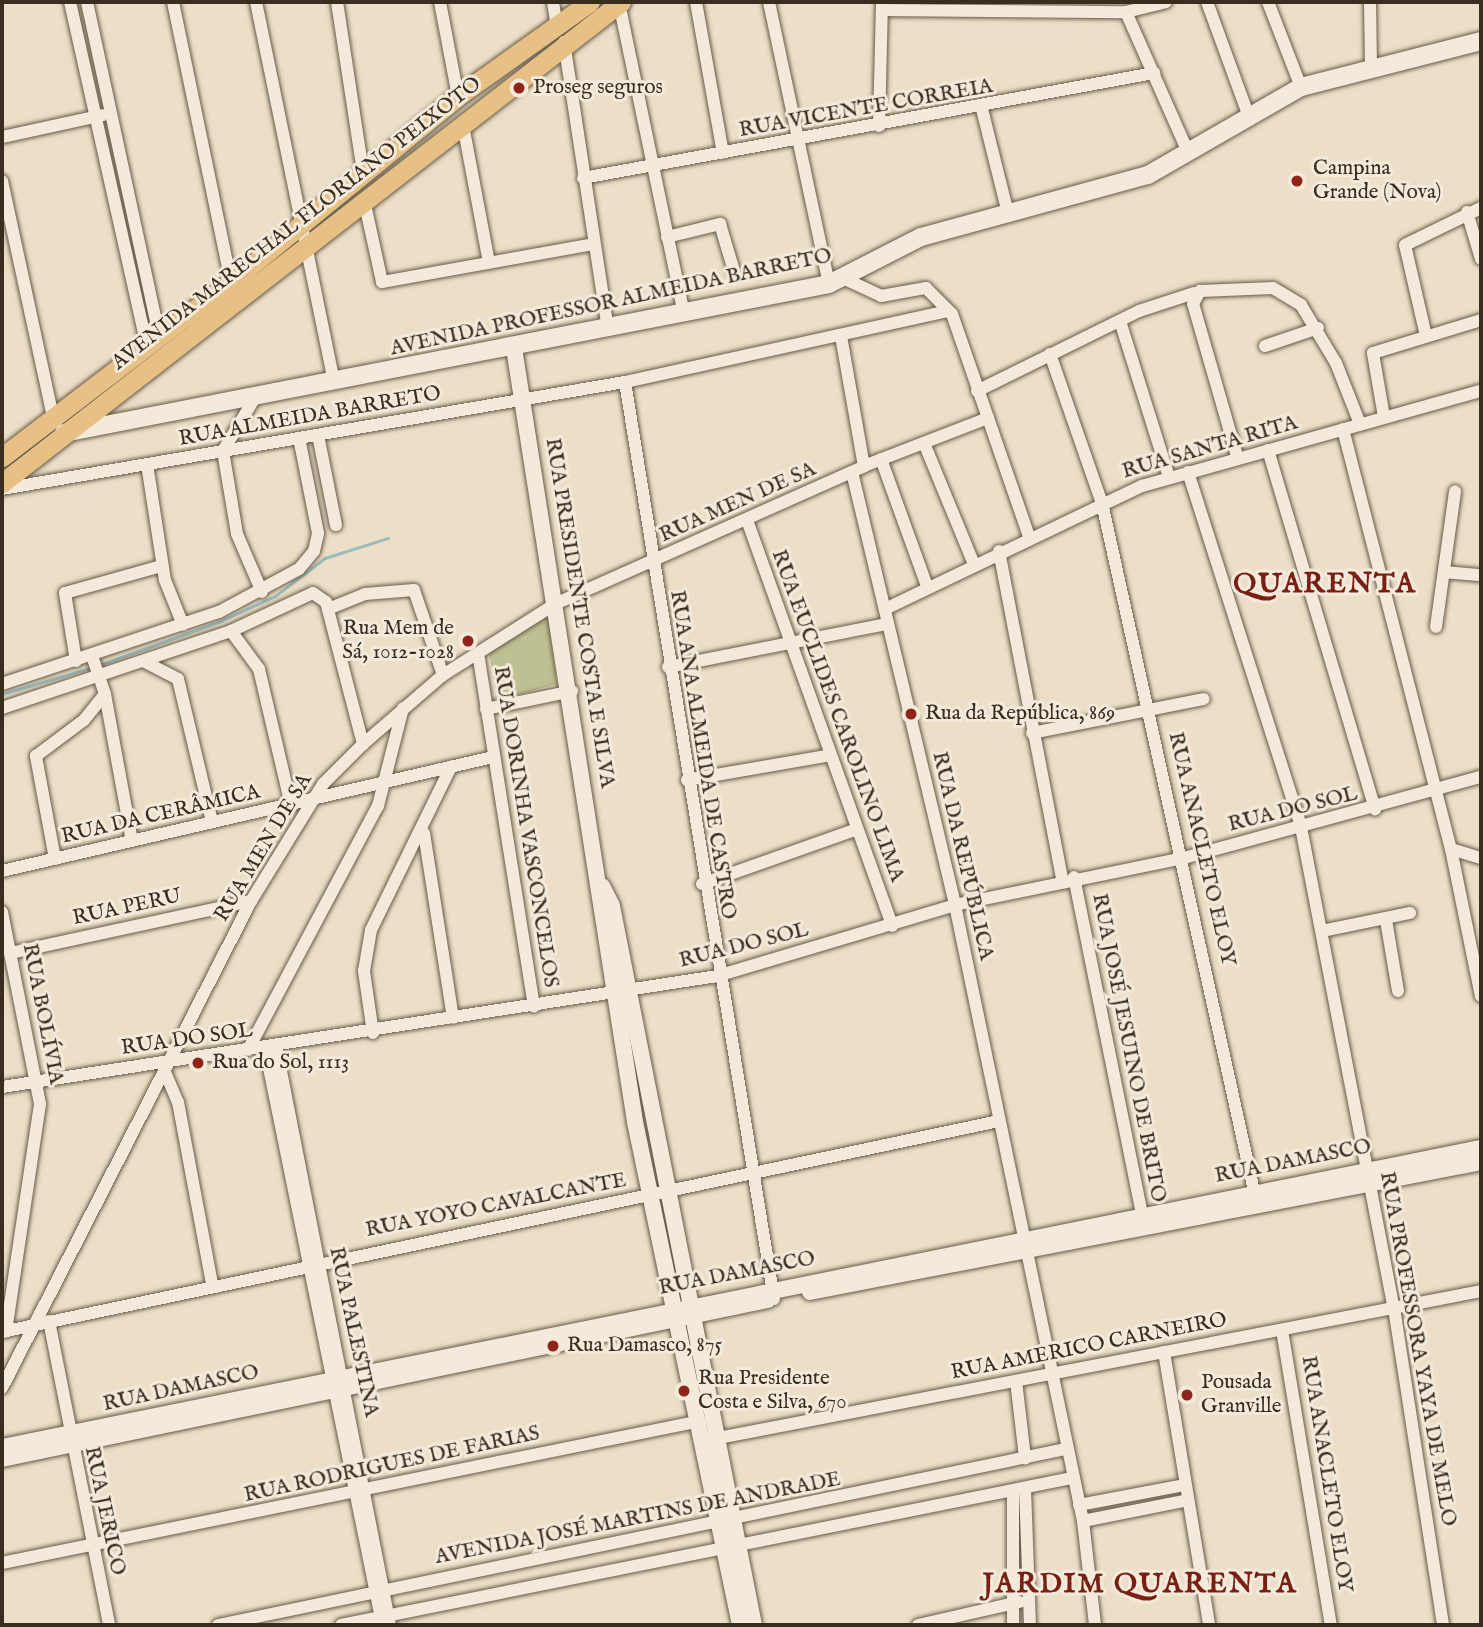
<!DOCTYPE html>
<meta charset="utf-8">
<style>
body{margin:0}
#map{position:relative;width:1483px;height:1627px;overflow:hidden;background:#eddfc7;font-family:"IM FELL English",serif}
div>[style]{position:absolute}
.green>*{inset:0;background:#bfc091}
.stream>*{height:2.5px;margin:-1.25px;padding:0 1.25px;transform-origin:1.25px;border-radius:1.25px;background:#9abcba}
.roads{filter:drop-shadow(0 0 2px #665a48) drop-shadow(0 0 2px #665a48)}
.minor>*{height:12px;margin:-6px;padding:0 6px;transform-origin:6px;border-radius:6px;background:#f3eadb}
.tertiary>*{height:16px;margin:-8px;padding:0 8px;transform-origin:8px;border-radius:8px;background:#f3eadb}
.secondary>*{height:18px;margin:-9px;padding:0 9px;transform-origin:9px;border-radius:9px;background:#f3eadb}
.primary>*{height:19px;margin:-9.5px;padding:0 9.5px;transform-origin:9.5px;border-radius:9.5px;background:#e6c084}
.dots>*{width:19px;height:19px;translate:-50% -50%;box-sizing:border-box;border:4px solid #f3eadb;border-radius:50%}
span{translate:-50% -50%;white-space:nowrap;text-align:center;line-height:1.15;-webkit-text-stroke:6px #f3eadb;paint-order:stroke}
.poi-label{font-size:21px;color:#392d1e}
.left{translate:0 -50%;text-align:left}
.right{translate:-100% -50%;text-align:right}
.street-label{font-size:21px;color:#392d1e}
.district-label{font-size:28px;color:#7a1f14;font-weight:700;letter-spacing:2px}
.frame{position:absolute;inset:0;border:4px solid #392d1e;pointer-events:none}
</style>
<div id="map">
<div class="green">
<div style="clip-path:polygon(547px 609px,557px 684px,498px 700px,487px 644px)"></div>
</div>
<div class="stream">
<div style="left:99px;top:665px;width:130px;rotate:-19.8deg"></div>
<div style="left:221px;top:621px;width:60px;rotate:-24.8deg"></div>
<div style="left:275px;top:596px;width:63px;rotate:-37.2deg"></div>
<div style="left:325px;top:558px;width:66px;rotate:-17.6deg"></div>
<div style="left:2px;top:694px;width:95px;rotate:-16.5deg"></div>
</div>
<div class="roads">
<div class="minor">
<div style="left:70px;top:2px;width:353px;rotate:77.4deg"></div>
<div style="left:87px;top:2px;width:342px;rotate:77.8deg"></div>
<div style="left:173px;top:2px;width:286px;rotate:78.3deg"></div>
<div style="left:256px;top:2px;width:388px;rotate:78.4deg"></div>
<div style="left:337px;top:2px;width:172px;rotate:81.3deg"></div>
<div style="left:440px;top:2px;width:96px;rotate:79.2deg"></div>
<div style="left:553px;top:2px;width:24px;rotate:81deg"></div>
<div style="left:696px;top:2px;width:153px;rotate:79.9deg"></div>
<div style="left:769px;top:2px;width:288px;rotate:78deg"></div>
<div style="left:1207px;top:2px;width:119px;rotate:69.9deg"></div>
<div style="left:1268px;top:2px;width:91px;rotate:68.8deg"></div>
<div style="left:1370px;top:2px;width:64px;rotate:89.1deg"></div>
<div style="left:619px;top:3px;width:318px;rotate:78.2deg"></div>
<div style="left:882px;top:10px;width:244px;rotate:0.5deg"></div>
<div style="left:1126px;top:12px;width:41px;rotate:-14deg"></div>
<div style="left:1126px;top:12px;width:155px;rotate:66.1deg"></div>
<div style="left:564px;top:42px;width:290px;rotate:81.3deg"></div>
<div style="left:982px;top:109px;width:107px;rotate:76deg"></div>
<div style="left:463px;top:125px;width:140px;rotate:79.3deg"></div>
<div style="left:879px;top:126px;width:124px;rotate:-88.6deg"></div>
<div style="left:2px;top:137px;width:103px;rotate:-12.3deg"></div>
<div style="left:583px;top:178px;width:581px;rotate:-10.42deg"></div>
<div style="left:2px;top:181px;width:241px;rotate:77.8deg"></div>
<div style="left:364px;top:200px;width:84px;rotate:77.6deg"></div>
<div style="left:382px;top:282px;width:214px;rotate:-10.2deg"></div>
<div style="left:1467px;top:212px;width:49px;rotate:73.4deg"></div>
<div style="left:667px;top:237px;width:55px;rotate:-13.8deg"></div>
<div style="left:720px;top:224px;width:49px;rotate:73.4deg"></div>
<div style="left:845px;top:279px;width:40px;rotate:25deg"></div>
<div style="left:881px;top:296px;width:46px;rotate:-10.1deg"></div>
<div style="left:926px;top:288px;width:37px;rotate:45deg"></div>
<div style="left:952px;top:314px;width:235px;rotate:70.9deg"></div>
<div style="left:1120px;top:321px;width:164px;rotate:72.6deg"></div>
<div style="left:841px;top:336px;width:132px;rotate:80deg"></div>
<div style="left:1426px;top:336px;width:93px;rotate:-103deg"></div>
<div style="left:1405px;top:245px;width:85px;rotate:-26deg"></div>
<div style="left:1265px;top:346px;width:56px;rotate:-18.8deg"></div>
<div style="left:1050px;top:354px;width:158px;rotate:70.8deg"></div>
<div style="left:1102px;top:503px;width:714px;rotate:77.54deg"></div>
<div style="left:625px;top:382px;width:929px;rotate:80.77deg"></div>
<div style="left:977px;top:391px;width:181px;rotate:-26.3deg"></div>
<div style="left:1139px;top:311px;width:58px;rotate:-18.1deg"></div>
<div style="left:256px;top:396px;width:64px;rotate:121deg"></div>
<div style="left:223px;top:451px;width:84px;rotate:80.4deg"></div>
<div style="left:237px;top:534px;width:63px;rotate:66.7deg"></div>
<div style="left:1384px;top:417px;width:65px;rotate:-99.8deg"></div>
<div style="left:1373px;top:353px;width:113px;rotate:-17deg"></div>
<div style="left:1343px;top:429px;width:434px;rotate:75.6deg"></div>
<div style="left:1451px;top:849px;width:150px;rotate:78.5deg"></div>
<div style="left:318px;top:435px;width:92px;rotate:78.7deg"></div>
<div style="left:924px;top:443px;width:129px;rotate:67.6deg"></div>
<div style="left:1268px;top:450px;width:375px;rotate:73.4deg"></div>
<div style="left:1237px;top:456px;width:158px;rotate:-106.1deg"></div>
<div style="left:1193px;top:304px;width:15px;rotate:-62deg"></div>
<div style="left:1200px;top:291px;width:73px;rotate:-2.4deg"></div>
<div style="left:1273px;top:288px;width:33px;rotate:31deg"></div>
<div style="left:1301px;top:305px;width:68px;rotate:58.9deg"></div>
<div style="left:1336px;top:363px;width:66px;rotate:68.5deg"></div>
<div style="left:881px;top:459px;width:135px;rotate:70.1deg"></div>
<div style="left:147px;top:464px;width:117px;rotate:81.2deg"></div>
<div style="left:165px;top:580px;width:48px;rotate:68.2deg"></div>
<div style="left:852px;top:472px;width:445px;rotate:76.6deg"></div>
<div style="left:955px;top:905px;width:629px;rotate:78.26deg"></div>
<div style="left:1083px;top:1521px;width:105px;rotate:83.4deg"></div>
<div style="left:1188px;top:472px;width:373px;rotate:72.3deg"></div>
<div style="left:1301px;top:827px;width:490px;rotate:79.1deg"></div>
<div style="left:1394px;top:1308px;width:321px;rotate:81.2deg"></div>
<div style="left:2px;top:489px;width:632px;rotate:-9.75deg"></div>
<div style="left:625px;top:382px;width:331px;rotate:-12.4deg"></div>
<div style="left:747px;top:520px;width:431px;rotate:70.3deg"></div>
<div style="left:999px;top:551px;width:334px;rotate:79.1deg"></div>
<div style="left:1444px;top:572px;width:37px;rotate:5deg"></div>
<div style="left:328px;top:609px;width:40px;rotate:-22deg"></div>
<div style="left:365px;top:594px;width:49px;rotate:-4.7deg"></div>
<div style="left:414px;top:590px;width:90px;rotate:71.2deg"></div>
<div style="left:885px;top:609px;width:285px;rotate:-25.6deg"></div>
<div style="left:1142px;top:486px;width:352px;rotate:-15.7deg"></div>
<div style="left:1436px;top:627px;width:137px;rotate:-82deg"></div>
<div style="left:231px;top:631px;width:47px;rotate:53.6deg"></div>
<div style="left:259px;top:669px;width:140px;rotate:76.8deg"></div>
<div style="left:478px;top:653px;width:358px;rotate:81deg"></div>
<div style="left:92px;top:656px;width:40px;rotate:71.1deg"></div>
<div style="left:105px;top:694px;width:149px;rotate:79.6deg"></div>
<div style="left:76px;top:661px;width:69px;rotate:-99.2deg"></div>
<div style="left:65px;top:593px;width:101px;rotate:-15.6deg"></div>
<div style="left:145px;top:662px;width:37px;rotate:27deg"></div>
<div style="left:178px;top:679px;width:147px;rotate:76.6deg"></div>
<div style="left:668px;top:667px;width:224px;rotate:-11.1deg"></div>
<div style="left:2px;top:684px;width:229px;rotate:-18.4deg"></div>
<div style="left:219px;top:612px;width:91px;rotate:-28.3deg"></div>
<div style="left:299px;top:569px;width:23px;rotate:-50deg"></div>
<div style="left:314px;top:551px;width:18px;rotate:-77deg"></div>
<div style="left:318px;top:533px;width:97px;rotate:-101.3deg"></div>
<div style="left:2px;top:708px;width:242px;rotate:-18.6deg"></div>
<div style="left:231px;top:631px;width:90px;rotate:-24.9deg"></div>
<div style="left:313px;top:593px;width:16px;rotate:35deg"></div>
<div style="left:326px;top:602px;width:147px;rotate:75.4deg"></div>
<div style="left:486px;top:709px;width:88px;rotate:-11.8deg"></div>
<div style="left:1032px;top:733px;width:175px;rotate:-11.2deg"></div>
<div style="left:687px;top:780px;width:146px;rotate:-9.8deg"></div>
<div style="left:424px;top:833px;width:187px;rotate:81.1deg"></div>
<div style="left:1451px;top:849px;width:31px;rotate:17deg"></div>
<div style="left:55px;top:859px;width:105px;rotate:-100.5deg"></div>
<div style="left:36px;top:756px;width:60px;rotate:-36.9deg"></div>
<div style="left:84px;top:720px;width:33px;rotate:-51deg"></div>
<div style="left:2px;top:871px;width:504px;rotate:-13.07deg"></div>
<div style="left:1074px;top:877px;width:354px;rotate:78.6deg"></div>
<div style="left:702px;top:884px;width:164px;rotate:-19.5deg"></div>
<div style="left:2px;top:912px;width:196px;rotate:78.8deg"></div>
<div style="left:40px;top:1104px;width:230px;rotate:98.5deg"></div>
<div style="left:1386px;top:920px;width:72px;rotate:80.4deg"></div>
<div style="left:1322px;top:931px;width:90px;rotate:-11.6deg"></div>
<div style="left:10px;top:953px;width:247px;rotate:-12.2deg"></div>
<div style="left:373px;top:1033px;width:63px;rotate:-98.3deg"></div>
<div style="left:364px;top:971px;width:42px;rotate:-80.3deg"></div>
<div style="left:371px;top:930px;width:182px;rotate:-63.9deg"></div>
<div style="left:276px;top:1046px;width:590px;rotate:78.86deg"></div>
<div style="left:265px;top:1048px;width:587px;rotate:78.5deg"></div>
<div style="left:248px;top:1050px;width:276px;rotate:-62deg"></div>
<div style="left:378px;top:806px;width:101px;rotate:-75.7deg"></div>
<div style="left:165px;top:1072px;width:33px;rotate:67deg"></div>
<div style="left:178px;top:1102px;width:185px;rotate:79.4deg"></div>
<div style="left:2px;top:1087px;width:724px;rotate:-8.82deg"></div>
<div style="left:717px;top:976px;width:248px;rotate:-16.6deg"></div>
<div style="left:955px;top:905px;width:234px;rotate:-11.6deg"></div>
<div style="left:1184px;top:858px;width:308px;rotate:-15.3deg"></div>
<div style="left:49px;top:1321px;width:310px;rotate:78.8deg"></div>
<div style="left:1282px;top:1330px;width:299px;rotate:80.6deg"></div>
<div style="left:2px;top:1332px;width:1019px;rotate:-11.95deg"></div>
<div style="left:1164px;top:1352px;width:277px;rotate:80.6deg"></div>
<div style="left:1016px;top:1381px;width:78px;rotate:83.3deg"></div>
<div style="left:2px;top:1388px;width:547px;rotate:-62.92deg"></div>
<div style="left:251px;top:901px;width:137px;rotate:-58.4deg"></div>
<div style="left:323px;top:784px;width:57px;rotate:-45deg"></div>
<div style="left:363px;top:744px;width:106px;rotate:-40.8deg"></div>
<div style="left:443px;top:675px;width:135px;rotate:-32.3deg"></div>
<div style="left:557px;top:603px;width:336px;rotate:-24deg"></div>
<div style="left:864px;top:466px;width:133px;rotate:-21.2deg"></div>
<div style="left:708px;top:1440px;width:787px;rotate:-10.91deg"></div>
<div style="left:1025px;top:1489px;width:136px;rotate:87.9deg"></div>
<div style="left:1079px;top:1505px;width:108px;rotate:-10.7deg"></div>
<div style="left:1083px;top:1521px;width:107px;rotate:-11.3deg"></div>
<div style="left:2px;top:1563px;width:712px;rotate:-11.5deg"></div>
<div style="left:218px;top:1625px;width:866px;rotate:-11.73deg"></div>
<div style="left:341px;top:1625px;width:746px;rotate:-11.37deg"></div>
<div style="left:918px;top:1625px;width:104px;rotate:-12.8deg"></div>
<div style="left:1013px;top:1625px;width:134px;rotate:-90deg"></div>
</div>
<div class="tertiary">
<div style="left:514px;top:348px;width:783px;rotate:81.11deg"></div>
<div style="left:635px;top:1122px;width:514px;rotate:78.21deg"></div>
<div style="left:602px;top:886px;width:22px;rotate:63deg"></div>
<div style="left:612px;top:906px;width:733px;rotate:78.83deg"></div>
<div style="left:810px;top:1292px;width:683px;rotate:-10.96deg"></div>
<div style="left:2px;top:1447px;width:1509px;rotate:-11.43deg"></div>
<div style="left:2px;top:1459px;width:782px;rotate:-11.73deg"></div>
</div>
<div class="secondary">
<div style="left:64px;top:433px;width:779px;rotate:-11.02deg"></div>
<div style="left:829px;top:284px;width:103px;rotate:-27.1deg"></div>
<div style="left:921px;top:237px;width:235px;rotate:-15.3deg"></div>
<div style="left:1148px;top:175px;width:177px;rotate:-29.9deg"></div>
<div style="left:1301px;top:87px;width:186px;rotate:-14.3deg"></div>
</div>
<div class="primary">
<div style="left:2px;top:457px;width:288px;rotate:-37.4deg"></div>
<div style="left:231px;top:282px;width:293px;rotate:-39.3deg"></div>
<div style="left:458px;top:96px;width:162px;rotate:-35.5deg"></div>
<div style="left:2px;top:483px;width:784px;rotate:-37.85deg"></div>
</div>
</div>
<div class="dots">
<div style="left:519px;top:88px;background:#8f2418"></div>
<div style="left:1297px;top:181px;background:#8f2418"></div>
<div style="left:468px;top:641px;background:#8f2418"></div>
<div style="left:911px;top:714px;background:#8f2418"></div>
<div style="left:198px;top:1063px;background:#8f2418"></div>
<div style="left:553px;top:1346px;background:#8f2418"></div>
<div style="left:684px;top:1391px;background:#8f2418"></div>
<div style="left:1187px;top:1395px;background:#8f2418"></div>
</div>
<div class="poi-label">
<span class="left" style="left:533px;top:88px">Proseg seguros</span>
<span class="left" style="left:1313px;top:181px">Campina<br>Grande (Nova)</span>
<span class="right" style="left:454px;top:641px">Rua Mem de<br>Sá, 1012-1028</span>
<span class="left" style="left:925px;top:714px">Rua da República, 869</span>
<span class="left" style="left:212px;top:1063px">Rua do Sol, 1113</span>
<span class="left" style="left:567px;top:1346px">Rua Damasco, 875</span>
<span class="left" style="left:698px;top:1391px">Rua Presidente<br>Costa e Silva, 670</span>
<span class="left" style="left:1201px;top:1395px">Pousada<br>Granville</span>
</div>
<div class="street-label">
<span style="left:866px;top:109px;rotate:-10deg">RUA VICENTE CORREIA</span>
<span style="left:297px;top:224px;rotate:-38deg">AVENIDA MARECHAL FLORIANO PEIXOTO</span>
<span style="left:611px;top:303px;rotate:-12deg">AVENIDA PROFESSOR ALMEIDA BARRETO</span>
<span style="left:310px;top:417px;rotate:-10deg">RUA ALMEIDA BARRETO</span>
<span style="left:1210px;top:448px;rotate:-16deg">RUA SANTA RITA</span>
<span style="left:738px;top:503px;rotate:-24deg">RUA MEN DE SA</span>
<span style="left:579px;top:613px;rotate:81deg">RUA PRESIDENTE COSTA E SILVA</span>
<span style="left:837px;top:716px;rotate:70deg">RUA EUCLIDES CAROLINO LIMA</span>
<span style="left:702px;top:755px;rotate:81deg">RUA ANA ALMEIDA DE CASTRO</span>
<span style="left:1293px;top:810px;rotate:-14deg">RUA DO SOL</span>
<span style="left:161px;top:815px;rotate:-13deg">RUA DA CERÂMICA</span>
<span style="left:525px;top:827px;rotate:81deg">RUA DORINHA VASCONCELOS</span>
<span style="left:264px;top:848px;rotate:-59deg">RUA MEN DE SA</span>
<span style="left:1201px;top:849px;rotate:77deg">RUA ANACLETO ELOY</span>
<span style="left:962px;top:856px;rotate:77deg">RUA DA REPÚBLICA</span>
<span style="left:127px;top:908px;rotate:-12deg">RUA PERU</span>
<span style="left:744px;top:946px;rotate:-14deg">RUA DO SOL</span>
<span style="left:42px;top:1014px;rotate:79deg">RUA BOLÍVIA</span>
<span style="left:187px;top:1040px;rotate:-8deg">RUA DO SOL</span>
<span style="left:1128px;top:1048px;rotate:79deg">RUA JOSÉ JESUINO DE BRITO</span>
<span style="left:1293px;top:1162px;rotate:-11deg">RUA DAMASCO</span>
<span style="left:496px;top:1206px;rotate:-11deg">RUA YOYO CAVALCANTE</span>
<span style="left:737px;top:1274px;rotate:-11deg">RUA DAMASCO</span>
<span style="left:353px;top:1332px;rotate:78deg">RUA PALESTINA</span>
<span style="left:1089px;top:1347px;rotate:-11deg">RUA AMERICO CARNEIRO</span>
<span style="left:1417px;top:1349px;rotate:80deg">RUA PROFESSORA YAYA DE MELO</span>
<span style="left:181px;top:1389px;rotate:-12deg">RUA DAMASCO</span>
<span style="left:392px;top:1465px;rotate:-12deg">RUA RODRIGUES DE FARIAS</span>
<span style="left:1326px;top:1474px;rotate:81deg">RUA ANACLETO ELOY</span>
<span style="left:104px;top:1511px;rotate:78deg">RUA JERICO</span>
<span style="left:638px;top:1519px;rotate:-11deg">AVENIDA JOSÉ MARTINS DE ANDRADE</span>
</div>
<div class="district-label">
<span style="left:1325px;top:585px">QUARENTA</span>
<span style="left:1140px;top:1585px">JARDIM QUARENTA</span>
</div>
<div class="frame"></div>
</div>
